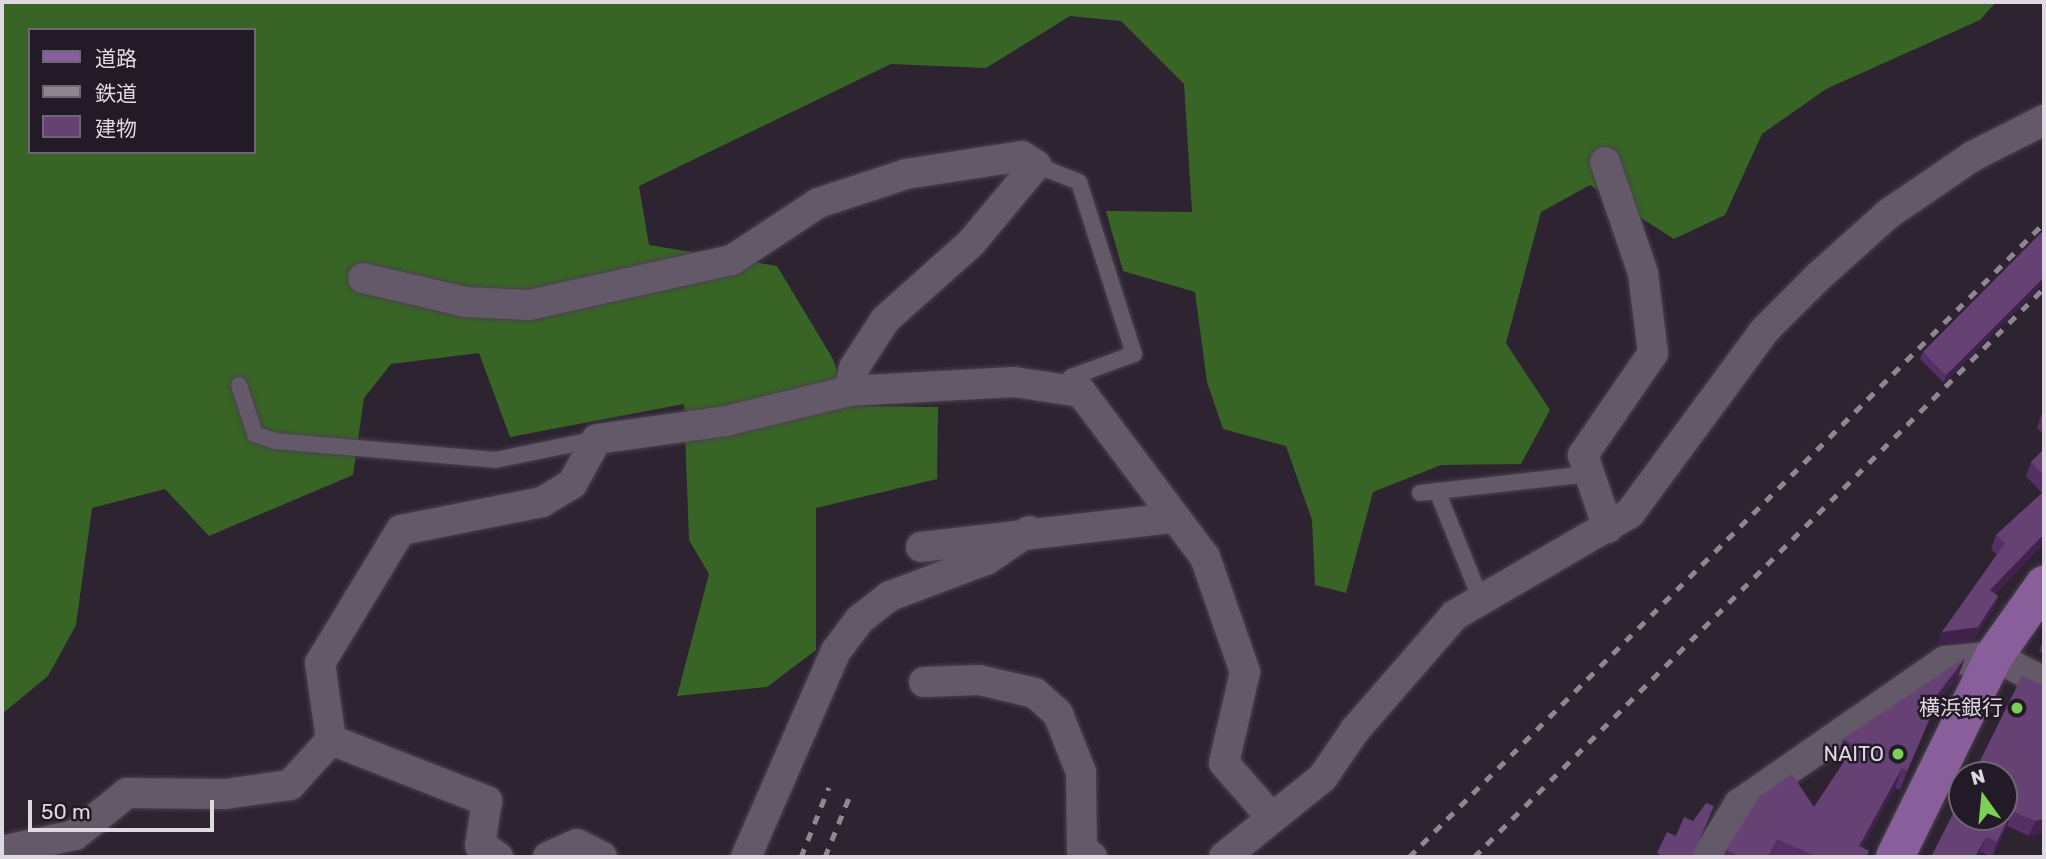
<!DOCTYPE html>
<meta charset="utf-8">
<style>
body{margin:0}
#map{position:relative;width:2046px;height:859px;overflow:hidden;background:#2d2331;font-family:Rubik,"Noto Sans JP",sans-serif}
div>[style]{position:absolute}
.forest>*{inset:0;background:#386525}
.roads{filter:drop-shadow(0 0 2px #4a414d) drop-shadow(0 0 2px #4a414d)}
.service>*{height:16px;margin:-8px;padding:0 8px;transform-origin:8px;border-radius:8px;background:#645969}
.minor>*{height:30px;margin:-15px;padding:0 15px;transform-origin:15px;border-radius:15px;background:#645969}
.primary>*{height:38px;margin:-19px;padding:0 19px;transform-origin:19px;border-radius:19px;background:#895f9b}
.rail>*{height:5px;margin-top:-2.5px;transform-origin:0;background:repeating-linear-gradient(90deg,#8e8691 0 9px,transparent 0 18px)}
.wall>*{inset:0;background:#562f66}
.shaded-wall>*{inset:0;background:#40224b}
.building>*{inset:0;background:#654174}
.dots>*{width:19px;height:19px;translate:-50% -50%;box-sizing:border-box;border:4px solid #231a27;border-radius:50%}
span{translate:-50% -50%;white-space:nowrap;text-align:center;line-height:1.15;-webkit-text-stroke:5px #231a27;paint-order:stroke}
.poi-label{font-size:21px;color:#dfd9e2}
.right{translate:-100% -50%;text-align:right}
.frame{position:absolute;inset:0;border:4px solid #dfd9e2;pointer-events:none}
.legend{position:absolute;left:28px;top:28px;width:228px;height:126px;box-sizing:border-box;background:#231a27;border:2px solid #6e6672;margin:0;padding:9px 12px;list-style:none;font-size:21px;color:#dfd9e2}
.legend li{display:flex;align-items:center;gap:14px;height:35px}
.legend b{width:35px;border:2px solid #6e6672}
.north{position:absolute;left:1948px;top:761px;width:70px;height:70px;box-sizing:border-box;background:#231a27;border:2px solid #6e6672;border-radius:50%;rotate:345deg;font-size:19px;font-weight:700;line-height:28px;text-align:center;color:#dfd9e2}
.north::after{content:'';display:block;margin:auto;width:24px;height:32px;background:#7bd156;clip-path:polygon(50% 0,100% 100%,50% 72%,0 100%)}
.scale{position:absolute;left:28px;top:800px;width:186px;height:32px;box-sizing:border-box;border:4px solid #dfd9e2;border-top:0;padding-left:9px;font-size:21px;line-height:24px;white-space:nowrap;color:#dfd9e2;-webkit-text-stroke:5px #231a27;paint-order:stroke}
</style>
<div id="map">
<div class="forest">
<div style="clip-path:polygon(evenodd,2px 2px,1996px 2px,1980px 20px,1826px 89px,1762px 134px,1725px 215px,1674px 239px,1590px 185px,1541px 212px,1506px 343px,1550px 410px,1521px 464px,1441px 465px,1373px 492px,1346px 593px,1315px 585px,1312px 520px,1286px 446px,1223px 429px,1207px 382px,1195px 292px,1123px 271px,1106px 211px,1192px 212px,1184px 84px,1121px 21px,1070px 16px,986px 68px,891px 64px,639px 186px,649px 245px,777px 266px,833px 359px,849px 406px,938px 407px,937px 479px,816px 508px,816px 650px,767px 687px,677px 696px,709px 574px,689px 540px,684px 404px,510px 437px,479px 353px,391px 364px,364px 398px,353px 475px,209px 536px,165px 489px,92px 508px,76px 625px,48px 676px,2px 714px,2px 2px,30px 30px,254px 30px,254px 152px,30px 152px,30px 30px)"></div>
</div>
<div class="roads">
<div class="service">
<div style="left:1036px;top:165px;width:46px;rotate:21.6deg"></div>
<div style="left:1079px;top:182px;width:181px;rotate:72.3deg"></div>
<div style="left:1134px;top:354px;width:67px;rotate:159.9deg"></div>
<div style="left:1071px;top:377px;width:12px;rotate:114deg"></div>
<div style="left:239px;top:385px;width:52px;rotate:71.9deg"></div>
<div style="left:255px;top:434px;width:21px;rotate:19deg"></div>
<div style="left:275px;top:441px;width:221px;rotate:4.9deg"></div>
<div style="left:495px;top:460px;width:104px;rotate:-11.6deg"></div>
<div style="left:1437px;top:491px;width:118px;rotate:68deg"></div>
<div style="left:1420px;top:493px;width:171px;rotate:-6.4deg"></div>
</div>
<div class="minor">
<div style="left:1605px;top:162px;width:117px;rotate:71.1deg"></div>
<div style="left:1643px;top:273px;width:81px;rotate:82.9deg"></div>
<div style="left:1653px;top:353px;width:124px;rotate:124.5deg"></div>
<div style="left:1583px;top:455px;width:77px;rotate:71.1deg"></div>
<div style="left:363px;top:278px;width:106px;rotate:13.1deg"></div>
<div style="left:466px;top:302px;width:63px;rotate:2.7deg"></div>
<div style="left:529px;top:305px;width:208px;rotate:-12.5deg"></div>
<div style="left:732px;top:260px;width:103px;rotate:-33.5deg"></div>
<div style="left:818px;top:203px;width:93px;rotate:-18.2deg"></div>
<div style="left:906px;top:174px;width:117px;rotate:-8.8deg"></div>
<div style="left:1022px;top:156px;width:17px;rotate:33deg"></div>
<div style="left:1036px;top:165px;width:102px;rotate:129.8deg"></div>
<div style="left:971px;top:243px;width:115px;rotate:138.2deg"></div>
<div style="left:885px;top:320px;width:57px;rotate:122.9deg"></div>
<div style="left:854px;top:368px;width:24px;rotate:102deg"></div>
<div style="left:921px;top:547px;width:254px;rotate:-6.6deg"></div>
<div style="left:924px;top:682px;width:55px;rotate:-2.1deg"></div>
<div style="left:979px;top:680px;width:57px;rotate:13.1deg"></div>
<div style="left:1035px;top:693px;width:31px;rotate:42deg"></div>
<div style="left:1058px;top:714px;width:62px;rotate:68.4deg"></div>
<div style="left:1081px;top:772px;width:77px;rotate:89.3deg"></div>
<div style="left:1082px;top:849px;width:13px;rotate:39deg"></div>
<div style="left:331px;top:740px;width:78px;rotate:-98.1deg"></div>
<div style="left:320px;top:663px;width:156px;rotate:-58.7deg"></div>
<div style="left:401px;top:530px;width:144px;rotate:-11.2deg"></div>
<div style="left:542px;top:502px;width:35px;rotate:-31deg"></div>
<div style="left:572px;top:484px;width:51px;rotate:-60.9deg"></div>
<div style="left:597px;top:439px;width:130px;rotate:-7.9deg"></div>
<div style="left:726px;top:421px;width:127px;rotate:-13.7deg"></div>
<div style="left:849px;top:391px;width:165px;rotate:-3.1deg"></div>
<div style="left:1014px;top:382px;width:68px;rotate:8.5deg"></div>
<div style="left:1081px;top:392px;width:206px;rotate:53.1deg"></div>
<div style="left:1205px;top:557px;width:122px;rotate:70.8deg"></div>
<div style="left:1245px;top:672px;width:93px;rotate:103deg"></div>
<div style="left:1224px;top:763px;width:73px;rotate:48.9deg"></div>
<div style="left:331px;top:740px;width:168px;rotate:21.4deg"></div>
<div style="left:487px;top:801px;width:45px;rotate:99deg"></div>
<div style="left:480px;top:845px;width:22px;rotate:34deg"></div>
<div style="left:2px;top:851px;width:75px;rotate:-12.4deg"></div>
<div style="left:75px;top:835px;width:67px;rotate:-38.9deg"></div>
<div style="left:127px;top:793px;width:98px;rotate:0.6deg"></div>
<div style="left:225px;top:794px;width:66px;rotate:-7.9deg"></div>
<div style="left:290px;top:785px;width:61px;rotate:-47.7deg"></div>
<div style="left:548px;top:857px;width:32px;rotate:-24deg"></div>
<div style="left:577px;top:844px;width:28px;rotate:27deg"></div>
<div style="left:746px;top:857px;width:225px;rotate:-66.4deg"></div>
<div style="left:836px;top:651px;width:39px;rotate:-53deg"></div>
<div style="left:859px;top:620px;width:39px;rotate:-38deg"></div>
<div style="left:890px;top:596px;width:103px;rotate:-20.6deg"></div>
<div style="left:986px;top:560px;width:52px;rotate:-34deg"></div>
<div style="left:1224px;top:857px;width:127px;rotate:-38.9deg"></div>
<div style="left:1323px;top:777px;width:57px;rotate:-55.8deg"></div>
<div style="left:1355px;top:730px;width:152px;rotate:-49deg"></div>
<div style="left:1455px;top:615px;width:203px;rotate:-30.2deg"></div>
<div style="left:1630px;top:513px;width:226px;rotate:-53.6deg"></div>
<div style="left:1764px;top:331px;width:78px;rotate:-45deg"></div>
<div style="left:1819px;top:276px;width:93px;rotate:-41.9deg"></div>
<div style="left:1888px;top:214px;width:103px;rotate:-34.3deg"></div>
<div style="left:1973px;top:156px;width:80px;rotate:-26.9deg"></div>
<div style="left:1707px;top:857px;width:62px;rotate:-58.9deg"></div>
<div style="left:1739px;top:804px;width:251px;rotate:-34.8deg"></div>
<div style="left:1945px;top:661px;width:49px;rotate:-5.8deg"></div>
<div style="left:1994px;top:656px;width:56px;rotate:27.5deg"></div>
</div>
<div class="primary">
<div style="left:1895px;top:857px;width:224px;rotate:-63.8deg"></div>
<div style="left:1994px;top:656px;width:87px;rotate:-54.8deg"></div>
</div>
</div>
<div class="rail">
<div style="left:801px;top:857px;width:75px;rotate:-68.2deg"></div>
<div style="left:825px;top:857px;width:67px;rotate:-68deg"></div>
<div style="left:1409px;top:857px;width:897px;rotate:-44.95deg"></div>
<div style="left:1474px;top:857px;width:805px;rotate:-44.95deg"></div>
</div>
<div class="wall">
<div style="clip-path:polygon(2044px 230px,2044px 282px,1944px 383px,1920px 359px,1923px 352px)"></div>
<div style="clip-path:polygon(2044px 407px,2044px 435px,2037px 428px)"></div>
<div style="clip-path:polygon(2044px 449px,2044px 543px,1995px 594px,1998px 596px,1993px 610px,1973px 641px,1937px 646px,1942px 632px,1997px 555px,1991px 549px,1996px 535px,2042px 493px,2026px 476px,2031px 462px)"></div>
<div style="clip-path:polygon(2044px 637px,2044px 655px,2039px 651px)"></div>
<div style="clip-path:polygon(1958px 677px,1934px 709px,1900px 790px,1895px 788px,1862px 847px,1869px 851px,1867px 857px,1723px 857px,1726px 850px,1814px 807px,1844px 762px,1836px 758px,1843px 739px)"></div>
<div style="clip-path:polygon(2044px 686px,2044px 833px,2029px 836px,2007px 826px,1992px 857px,1981px 852px,1978px 857px,1931px 857px)"></div>
</div>
<div class="shaded-wall">
<div style="clip-path:polygon(2044px 277px,2044px 282px,1944px 383px,1946px 375px)"></div>
<div style="clip-path:polygon(2044px 534px,2044px 543px,1985px 604px,1990px 590px)"></div>
<div style="clip-path:polygon(1998px 596px,1993px 610px,1973px 641px,1937px 646px,1942px 632px)"></div>
<div style="clip-path:polygon(1965px 658px,1958px 677px,1934px 709px,1900px 790px,1931px 703px)"></div>
<div style="clip-path:polygon(1902px 768px,1895px 788px,1856px 857px,1859px 846px)"></div>
<div style="clip-path:polygon(2012px 811px,2007px 826px,1992px 857px,1997px 842px)"></div>
<div style="clip-path:polygon(2044px 819px,2044px 833px,2029px 836px,2035px 821px)"></div>
<div style="clip-path:polygon(1986px 837px,1978px 857px,1975px 857px)"></div>
</div>
<div class="building">
<div style="clip-path:polygon(2044px 230px,2044px 277px,1946px 375px,1923px 352px)"></div>
<div style="clip-path:polygon(2044px 449px,2044px 476px,2031px 462px)"></div>
<div style="clip-path:polygon(2044px 491px,2044px 534px,1990px 590px,1998px 596px,1978px 627px,1942px 632px,2005px 543px,1996px 535px)"></div>
<div style="clip-path:polygon(1965px 658px,1931px 703px,1935px 706px,1907px 771px,1902px 768px,1859px 846px,1869px 851px,1866px 857px,1815px 857px,1815px 856px,1777px 839px,1768px 857px,1741px 857px,1726px 850px,1759px 797px,1792px 774px,1814px 807px,1855px 745px,1843px 739px)"></div>
<div style="clip-path:polygon(2022px 676px,2044px 686px,2044px 819px,2035px 821px,2012px 811px,1997px 842px,1986px 837px,1975px 857px,1931px 857px,1962px 796px,1962px 817px,2004px 817px,2004px 775px,1973px 775px)"></div>
<div style="clip-path:polygon(1706px 803px,1714px 806px,1692px 857px,1665px 857px,1657px 853px,1667px 832px,1676px 836px,1684px 817px,1693px 821px)"></div>
</div>
<div class="dots">
<div style="left:2017px;top:708px;background:#7bd156"></div>
<div style="left:1898px;top:754px;background:#7bd156"></div>
</div>
<div class="poi-label">
<span class="right" style="left:2003px;top:708px">横浜銀行</span>
<span class="right" style="left:1884px;top:754px">NAITO</span>
</div>
<div class="frame"></div>
<ul class="legend">
<li><b style="height:9px;background:#895f9b"></b>道路</li>
<li><b style="height:9px;background:#8e8691"></b>鉄道</li>
<li><b style="height:19px;background:#654174"></b>建物</li>
</ul>
<div class="north">N</div>
<div class="scale">50 m</div>
</div>
